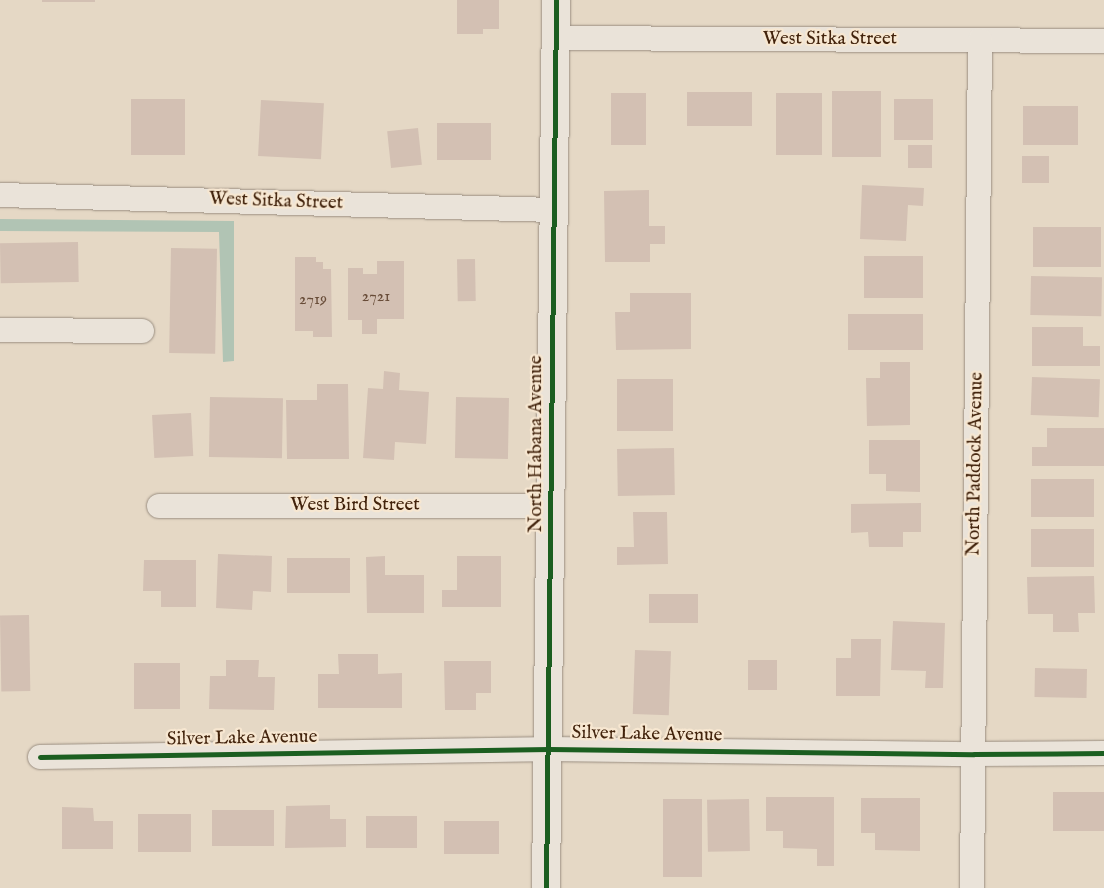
<!DOCTYPE html>
<style>
body{margin:0}
#map{position:relative;width:1104px;height:888px;overflow:hidden;background:#e5d8c5;font-family:"IM FELL English",serif}
div>[style]{position:absolute}
.water>*{inset:0;background:#b1c4b4}
.building>*{inset:0;background:#d3c0b3;transform-origin:0 0}
.roads{filter:drop-shadow(0 0 1px #9a8e81) drop-shadow(0 0 1px #9a8e81)}
.minor>*{height:24px;margin:-12px;padding:0 12px;transform-origin:12px;border-radius:12px;background:#eae3d9}
.tertiary>*{height:28px;margin:-14px;padding:0 14px;transform-origin:14px;border-radius:14px;background:#eae3d9}
.cycleway>*{height:5px;margin:-2.5px;padding:0 2.5px;transform-origin:2.5px;border-radius:2.5px;background:#1b5e20}
span{translate:-50% -50%;white-space:nowrap;text-align:center;line-height:1.15;-webkit-text-stroke:4.5px #f7e7d1;paint-order:stroke}
.number-label{font-size:16px;color:#684c38}
.number-label span{-webkit-text-stroke-width:0}
.street-label{font-size:19px;color:#42230c}
</style>
<div id="map">
<div class="water">
<div style="clip-path:polygon(0 219px,234px 221px,234px 361px,223px 362px,219px 232px,0 231px)"></div>
</div>
<div class="building">
<div style="left:42px;top:0;width:53px;height:2px"></div>
<div style="clip-path:polygon(457px 0,499px 0,499px 29px,483px 29px,483px 34px,457px 34px)"></div>
<div style="left:832px;top:91px;width:49px;height:66px"></div>
<div style="left:687px;top:92px;width:65px;height:34px"></div>
<div style="left:611px;top:93px;width:35px;height:52px"></div>
<div style="left:776px;top:93px;width:46px;height:62px"></div>
<div style="left:131px;top:99px;width:54px;height:56px"></div>
<div style="left:894px;top:99px;width:39px;height:41px"></div>
<div style="left:261px;top:100px;width:63px;height:56px;rotate:3deg"></div>
<div style="left:1023px;top:106px;width:55px;height:39px"></div>
<div style="left:437px;top:123px;width:54px;height:37px"></div>
<div style="left:418px;top:128px;width:37px;height:31px;rotate:84deg"></div>
<div style="left:908px;top:145px;width:24px;height:23px"></div>
<div style="left:1022px;top:156px;width:27px;height:27px"></div>
<div style="clip-path:polygon(862px 185px,924px 188px,923px 206px,908px 205px,906px 241px,860px 239px)"></div>
<div style="clip-path:polygon(649px 190px,649px 226px,665px 226px,665px 244px,650px 244px,650px 262px,605px 262px,604px 191px)"></div>
<div style="left:1101px;top:227px;width:40px;height:68px;rotate:90deg"></div>
<div style="left:78px;top:242px;width:40px;height:78px;rotate:89deg"></div>
<div style="left:171px;top:248px;width:46px;height:105px;rotate:1deg"></div>
<div style="left:864px;top:256px;width:59px;height:42px"></div>
<div style="clip-path:polygon(295px 257px,316px 257px,316px 262px,323px 262px,323px 269px,331px 269px,332px 337px,313px 337px,313px 331px,295px 331px)"></div>
<div style="left:475px;top:259px;width:42px;height:18px;rotate:89deg"></div>
<div style="clip-path:polygon(377px 261px,404px 261px,404px 319px,377px 319px,377px 334px,362px 334px,362px 320px,348px 320px,348px 268px,363px 268px,363px 274px,377px 274px)"></div>
<div style="left:1031px;top:276px;width:71px;height:39px;rotate:1deg"></div>
<div style="clip-path:polygon(630px 293px,691px 293px,691px 349px,616px 350px,615px 312px,630px 312px)"></div>
<div style="left:848px;top:314px;width:75px;height:36px"></div>
<div style="clip-path:polygon(1032px 327px,1083px 327px,1083px 346px,1100px 346px,1100px 366px,1032px 366px)"></div>
<div style="clip-path:polygon(880px 362px,910px 362px,910px 425px,867px 426px,866px 378px,880px 378px)"></div>
<div style="clip-path:polygon(384px 371px,400px 373px,399px 390px,429px 392px,426px 444px,395px 442px,394px 460px,363px 458px,368px 388px,383px 389px)"></div>
<div style="left:1032px;top:377px;width:68px;height:38px;rotate:2deg"></div>
<div style="left:617px;top:379px;width:56px;height:52px"></div>
<div style="clip-path:polygon(317px 384px,348px 384px,349px 459px,287px 459px,286px 400px,317px 400px)"></div>
<div style="left:210px;top:397px;width:73px;height:60px;rotate:1deg"></div>
<div style="left:456px;top:397px;width:53px;height:61px;rotate:1deg"></div>
<div style="left:191px;top:413px;width:43px;height:39px;rotate:87deg"></div>
<div style="clip-path:polygon(1047px 428px,1104px 428px,1104px 466px,1032px 466px,1032px 447px,1047px 447px)"></div>
<div style="clip-path:polygon(869px 440px,920px 440px,920px 492px,886px 491px,886px 474px,869px 474px)"></div>
<div style="left:674px;top:448px;width:47px;height:57px;rotate:89deg"></div>
<div style="left:1031px;top:479px;width:63px;height:38px"></div>
<div style="clip-path:polygon(921px 503px,921px 532px,903px 532px,903px 547px,869px 547px,868px 532px,851px 533px,851px 504px)"></div>
<div style="clip-path:polygon(633px 512px,667px 512px,668px 564px,617px 565px,617px 547px,634px 547px)"></div>
<div style="left:1031px;top:529px;width:63px;height:38px"></div>
<div style="clip-path:polygon(218px 554px,272px 556px,271px 592px,253px 591px,252px 610px,216px 608px)"></div>
<div style="clip-path:polygon(385px 556px,385px 575px,424px 575px,424px 613px,367px 613px,366px 557px)"></div>
<div style="clip-path:polygon(457px 556px,501px 556px,501px 607px,442px 607px,442px 590px,457px 590px)"></div>
<div style="left:350px;top:558px;width:35px;height:63px;rotate:90deg"></div>
<div style="clip-path:polygon(144px 560px,196px 560px,196px 607px,161px 607px,161px 591px,143px 591px)"></div>
<div style="clip-path:polygon(1094px 576px,1095px 613px,1078px 613px,1079px 632px,1053px 632px,1053px 614px,1028px 614px,1027px 577px)"></div>
<div style="left:698px;top:594px;width:29px;height:49px;rotate:90deg"></div>
<div style="left:29px;top:615px;width:76px;height:29px;rotate:89deg"></div>
<div style="clip-path:polygon(893px 621px,945px 623px,943px 688px,925px 688px,926px 671px,891px 670px)"></div>
<div style="clip-path:polygon(851px 639px,881px 639px,880px 696px,836px 696px,836px 658px,851px 658px)"></div>
<div style="left:635px;top:650px;width:36px;height:64px;rotate:2deg"></div>
<div style="clip-path:polygon(338px 654px,378px 654px,378px 674px,402px 673px,402px 708px,318px 708px,318px 674px,339px 674px)"></div>
<div style="clip-path:polygon(226px 660px,259px 660px,258px 677px,275px 677px,274px 710px,209px 709px,210px 676px,226px 676px)"></div>
<div style="left:748px;top:660px;width:29px;height:30px"></div>
<div style="clip-path:polygon(444px 661px,491px 661px,491px 693px,476px 693px,476px 710px,445px 710px)"></div>
<div style="left:134px;top:663px;width:46px;height:46px"></div>
<div style="left:1035px;top:668px;width:52px;height:29px;rotate:1deg"></div>
<div style="left:1053px;top:792px;width:51px;height:39px"></div>
<div style="clip-path:polygon(766px 797px,834px 797px,834px 866px,817px 866px,817px 849px,783px 848px,783px 831px,766px 831px)"></div>
<div style="clip-path:polygon(861px 798px,920px 798px,920px 851px,875px 850px,875px 833px,861px 833px)"></div>
<div style="left:663px;top:799px;width:39px;height:78px"></div>
<div style="left:749px;top:799px;width:52px;height:42px;rotate:89deg"></div>
<div style="clip-path:polygon(330px 805px,330px 819px,346px 819px,346px 847px,285px 848px,286px 806px)"></div>
<div style="clip-path:polygon(62px 807px,93px 808px,94px 821px,113px 821px,113px 849px,62px 849px)"></div>
<div style="left:212px;top:810px;width:62px;height:36px"></div>
<div style="left:138px;top:814px;width:53px;height:38px"></div>
<div style="left:366px;top:816px;width:51px;height:32px"></div>
<div style="left:444px;top:821px;width:55px;height:33px"></div>
</div>
<div class="roads">
<div class="minor">
<div style="left:556px;top:38px;width:548px;rotate:0.31deg"></div>
<div style="left:0;top:195px;width:553px;rotate:1.55deg"></div>
<div style="left:0;top:330px;width:142px;rotate:0.4deg"></div>
<div style="left:159px;top:506px;width:393px"></div>
<div style="left:40px;top:757px;width:509px;rotate:-0.9deg"></div>
<div style="left:549px;top:749px;width:425px;rotate:0.7deg"></div>
<div style="left:974px;top:754px;width:130px;rotate:-0.4deg"></div>
<div style="left:972px;top:888px;width:848px;rotate:-89.46deg"></div>
</div>
<div class="tertiary">
<div style="left:546px;top:888px;width:888px;rotate:-89.35deg"></div>
</div>
</div>
<div class="cycleway">
<div style="left:40px;top:757px;width:509px;rotate:-0.9deg"></div>
<div style="left:549px;top:749px;width:425px;rotate:0.7deg"></div>
<div style="left:974px;top:754px;width:130px;rotate:-0.4deg"></div>
<div style="left:546px;top:888px;width:888px;rotate:-89.35deg"></div>
</div>
<div class="number-label">
<span style="left:376px;top:297px">2721</span>
<span style="left:313px;top:300px">2719</span>
</div>
<div class="street-label">
<span style="left:830px;top:40px">West Sitka Street</span>
<span style="left:276px;top:202px;rotate:2deg">West Sitka Street</span>
<span style="left:537px;top:444px;rotate:-90deg">North Habana Avenue</span>
<span style="left:976px;top:464px;rotate:-89deg">North Paddock Avenue</span>
<span style="left:355px;top:506px">West Bird Street</span>
<span style="left:647px;top:735px;rotate:1deg">Silver Lake Avenue</span>
<span style="left:242px;top:739px;rotate:-1deg">Silver Lake Avenue</span>
</div>
</div>
